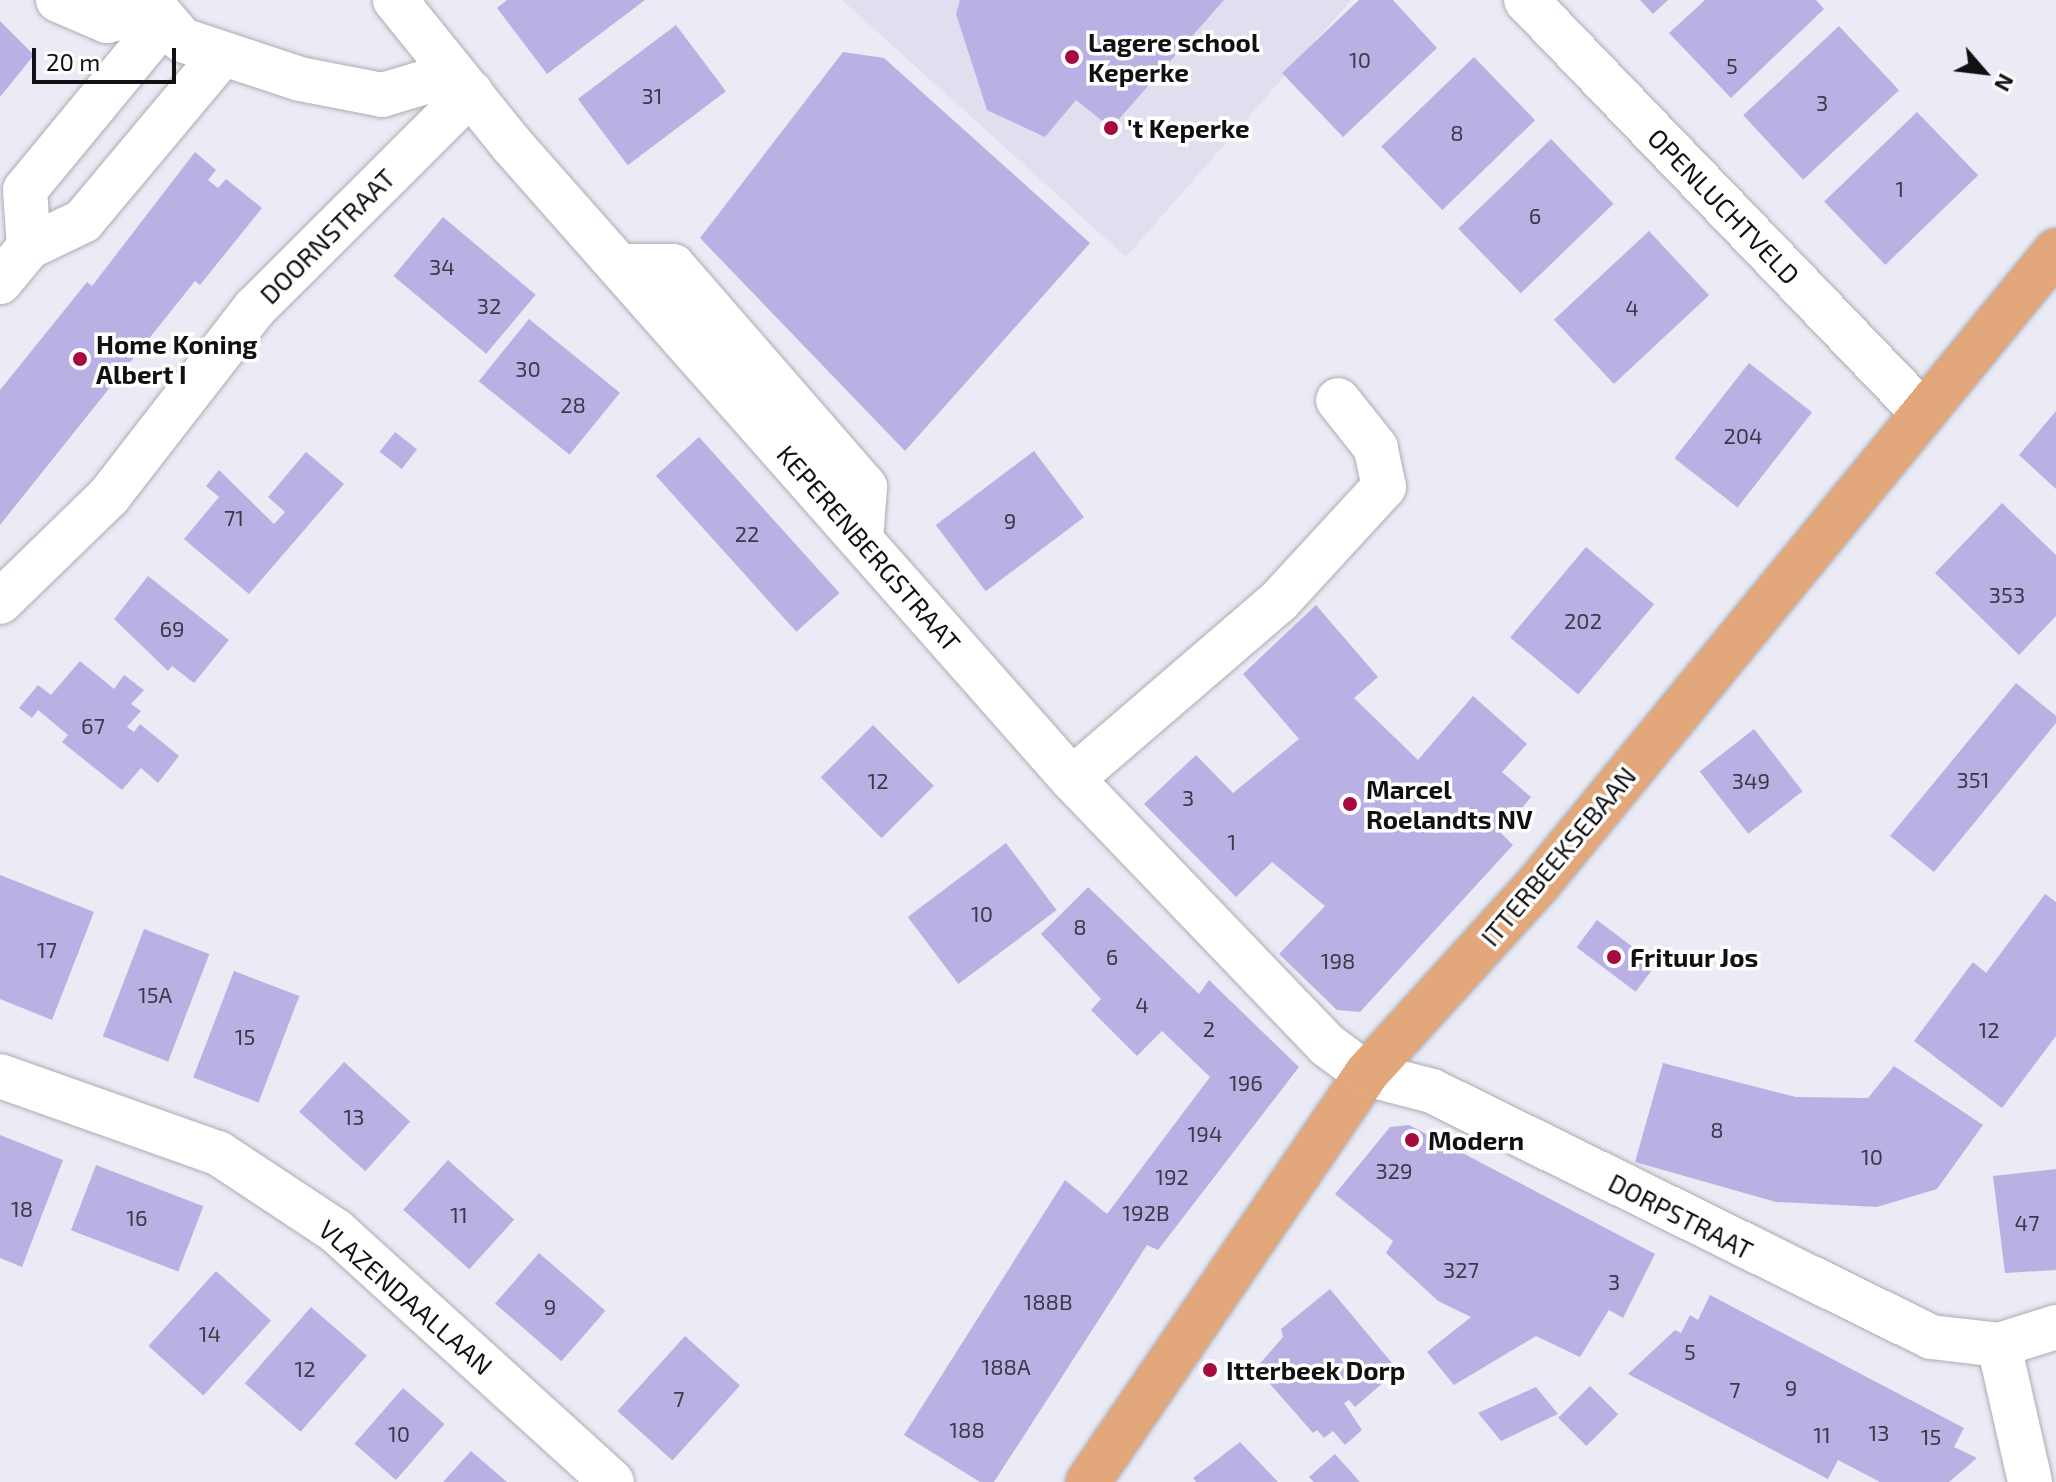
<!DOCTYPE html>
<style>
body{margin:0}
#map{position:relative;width:2056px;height:1482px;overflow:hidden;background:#ebebf5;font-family:"Exo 2",sans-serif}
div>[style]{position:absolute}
.built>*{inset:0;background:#dfdff0}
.building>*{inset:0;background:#bbb0e3;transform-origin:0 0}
.roads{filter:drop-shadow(0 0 2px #acacb5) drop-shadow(0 0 2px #acacb5)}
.minor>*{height:44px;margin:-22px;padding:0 22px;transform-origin:22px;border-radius:22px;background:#fff}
.major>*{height:44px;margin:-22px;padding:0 22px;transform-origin:22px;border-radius:22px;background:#e2a87b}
.dots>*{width:22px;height:22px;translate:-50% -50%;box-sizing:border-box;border:4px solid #fff;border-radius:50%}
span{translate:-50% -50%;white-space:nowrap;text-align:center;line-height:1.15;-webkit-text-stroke:7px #fff;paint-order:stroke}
.number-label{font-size:22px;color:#3c3948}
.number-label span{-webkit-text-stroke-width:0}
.poi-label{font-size:26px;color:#111114;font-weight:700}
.left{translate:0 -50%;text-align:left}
.street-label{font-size:26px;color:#111114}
.north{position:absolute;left:1944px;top:32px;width:80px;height:80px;-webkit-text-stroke:6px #fff;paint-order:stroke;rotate:118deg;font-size:22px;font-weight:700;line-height:32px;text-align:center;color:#111114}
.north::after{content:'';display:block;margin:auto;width:28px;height:36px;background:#111114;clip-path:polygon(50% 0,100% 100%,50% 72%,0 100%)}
.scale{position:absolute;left:32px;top:48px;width:144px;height:36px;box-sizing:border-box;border:4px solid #111114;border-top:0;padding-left:10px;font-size:24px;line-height:28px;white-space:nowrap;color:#111114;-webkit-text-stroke:6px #fff;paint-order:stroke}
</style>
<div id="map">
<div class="built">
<div style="clip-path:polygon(842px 0,1351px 0,1126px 257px)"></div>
</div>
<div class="building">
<div style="clip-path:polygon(507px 0,645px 0,547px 74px,497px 8px)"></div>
<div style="clip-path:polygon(960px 0,1224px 0,1111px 128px,1076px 100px,1045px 137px,987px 110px,956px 14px)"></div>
<div style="clip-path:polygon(1359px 0,1393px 0,1437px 48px,1343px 137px,1282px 73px)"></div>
<div style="clip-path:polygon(1640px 0,1668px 0,1653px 14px)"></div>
<div style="clip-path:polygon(1705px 0,1816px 0,1824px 9px,1731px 98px,1669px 33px)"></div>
<div style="clip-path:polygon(0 21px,34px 55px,0 97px)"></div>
<div style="left:676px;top:25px;width:83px;height:123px;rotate:53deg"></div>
<div style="left:1839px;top:26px;width:88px;height:131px;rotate:47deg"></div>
<div style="clip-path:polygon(843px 52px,884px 58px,1090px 243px,905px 451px,700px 238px)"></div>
<div style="left:1474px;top:57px;width:88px;height:129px;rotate:46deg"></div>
<div style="left:1917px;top:112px;width:88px;height:129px;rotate:46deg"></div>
<div style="left:1551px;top:139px;width:90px;height:129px;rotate:46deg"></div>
<div style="clip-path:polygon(195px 152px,216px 170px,208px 180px,218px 188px,226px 179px,262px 208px,200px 285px,195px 281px,0 525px,0 390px,87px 282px,92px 286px)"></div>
<div style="left:443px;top:217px;width:121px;height:77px;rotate:40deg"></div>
<div style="left:1649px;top:231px;width:88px;height:130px;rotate:47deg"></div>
<div style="left:529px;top:319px;width:117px;height:80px;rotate:39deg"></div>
<div style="left:1749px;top:363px;width:80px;height:121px;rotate:38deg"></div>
<div style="clip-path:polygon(2056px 411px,2056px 489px,2019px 455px)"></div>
<div style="left:395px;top:432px;width:28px;height:25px;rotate:38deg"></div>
<div style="left:699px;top:437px;width:210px;height:58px;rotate:48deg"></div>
<div style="left:1034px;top:451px;width:83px;height:123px;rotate:53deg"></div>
<div style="clip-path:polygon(306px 452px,344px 484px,249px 594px,184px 539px,219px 497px,206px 486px,219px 470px,274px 524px,285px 512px,268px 497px)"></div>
<div style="clip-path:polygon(2002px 503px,2056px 555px,2056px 616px,2019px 655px,1935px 573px)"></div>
<div style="left:1586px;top:547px;width:89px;height:118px;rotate:40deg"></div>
<div style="clip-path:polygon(148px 576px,229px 640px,194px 683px,172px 666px,168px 671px,114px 619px)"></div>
<div style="clip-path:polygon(1316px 605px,1378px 677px,1354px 698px,1418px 760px,1473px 696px,1527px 744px,1502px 772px,1531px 797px,1501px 833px,1513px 845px,1360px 1012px,1337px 1010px,1279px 954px,1325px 906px,1272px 862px,1236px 897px,1144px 804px,1196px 755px,1233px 793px,1299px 739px,1243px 674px)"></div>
<div style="clip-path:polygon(80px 661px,114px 689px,124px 675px,144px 690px,131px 704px,141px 711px,127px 727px,134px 732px,140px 724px,179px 756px,158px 783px,141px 768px,122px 790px,62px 742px,68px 735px,38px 710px,32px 718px,19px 708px,38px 685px,51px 695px)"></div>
<div style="clip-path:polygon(2016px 683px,2056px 716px,2056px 723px,1934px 872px,1890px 836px)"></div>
<div style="left:873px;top:725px;width:86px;height:74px;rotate:45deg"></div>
<div style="left:1754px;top:729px;width:79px;height:69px;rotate:52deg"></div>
<div style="left:1006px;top:843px;width:84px;height:123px;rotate:53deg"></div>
<div style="clip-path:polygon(0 875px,94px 912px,52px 1020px,0 999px)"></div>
<div style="clip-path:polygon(1088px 887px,1199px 994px,1209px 980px,1299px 1067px,1158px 1250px,1147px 1245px,994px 1482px,980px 1482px,904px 1435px,1065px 1180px,1107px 1214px,1210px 1077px,1162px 1031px,1137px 1056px,1091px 1010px,1101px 999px,1041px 934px)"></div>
<div style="clip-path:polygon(2045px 894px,2056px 902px,2056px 1036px,2002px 1108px,1914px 1041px,1973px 962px,1986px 973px)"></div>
<div style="left:1597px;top:920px;width:74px;height:34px;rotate:37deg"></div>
<div style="left:144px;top:929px;width:70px;height:115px;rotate:21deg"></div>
<div style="left:234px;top:971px;width:70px;height:114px;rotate:21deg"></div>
<div style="left:344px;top:1062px;width:89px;height:67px;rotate:42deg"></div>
<div style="clip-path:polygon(1663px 1063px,1796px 1097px,1868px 1098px,1894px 1066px,1983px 1125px,1937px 1189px,1877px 1207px,1776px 1202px,1635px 1162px)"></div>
<div style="clip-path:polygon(1409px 1125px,1655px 1254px,1623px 1318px,1609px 1310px,1580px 1357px,1536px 1336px,1454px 1385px,1427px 1352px,1471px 1317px,1438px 1301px,1386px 1253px,1393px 1241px,1335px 1194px,1390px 1127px)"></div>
<div style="clip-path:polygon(0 1135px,63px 1160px,22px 1267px,0 1258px)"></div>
<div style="left:448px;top:1160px;width:89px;height:67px;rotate:42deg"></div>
<div style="left:96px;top:1165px;width:115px;height:70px;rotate:21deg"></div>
<div style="clip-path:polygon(2056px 1169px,2056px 1270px,2005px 1273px,1993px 1176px)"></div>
<div style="left:539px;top:1253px;width:88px;height:67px;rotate:41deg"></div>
<div style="left:216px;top:1271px;width:74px;height:101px;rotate:42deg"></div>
<div style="clip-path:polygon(1330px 1289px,1392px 1363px,1386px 1368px,1392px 1375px,1355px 1407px,1349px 1400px,1344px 1403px,1362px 1430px,1345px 1445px,1333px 1431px,1324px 1438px,1317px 1430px,1313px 1433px,1256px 1368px,1283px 1337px,1281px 1329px)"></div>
<div style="clip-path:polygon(1710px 1295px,1964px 1428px,1954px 1447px,1977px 1458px,1949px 1482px,1880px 1482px,1838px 1460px,1828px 1479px,1628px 1374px,1675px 1330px,1681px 1333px,1690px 1315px,1698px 1320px)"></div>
<div style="left:311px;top:1307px;width:74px;height:101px;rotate:41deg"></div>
<div style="left:685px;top:1336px;width:74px;height:101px;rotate:42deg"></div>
<div style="left:1590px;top:1386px;width:40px;height:45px;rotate:45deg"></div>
<div style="clip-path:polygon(1536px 1387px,1558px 1414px,1501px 1441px,1478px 1413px)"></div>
<div style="left:403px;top:1388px;width:55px;height:74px;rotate:41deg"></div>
<div style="clip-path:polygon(1240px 1442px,1278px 1482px,1196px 1482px,1193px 1478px)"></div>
<div style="clip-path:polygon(471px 1451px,507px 1482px,443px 1482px)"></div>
<div style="clip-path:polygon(1335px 1454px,1360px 1482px,1314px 1482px,1309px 1477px)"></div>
</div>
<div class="roads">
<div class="minor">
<div style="left:58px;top:0;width:53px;rotate:23.2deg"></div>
<div style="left:107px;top:21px;width:49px;rotate:-15.5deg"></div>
<div style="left:148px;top:0;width:52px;rotate:49.6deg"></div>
<div style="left:182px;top:40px;width:124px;rotate:18.3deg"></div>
<div style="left:300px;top:79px;width:84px;rotate:11deg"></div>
<div style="left:382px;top:95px;width:74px;rotate:-16.5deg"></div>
<div style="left:395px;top:0;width:186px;rotate:51.1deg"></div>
<div style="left:512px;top:145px;width:846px;rotate:48.55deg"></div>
<div style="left:1072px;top:779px;width:368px;rotate:46.2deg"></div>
<div style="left:1327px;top:1045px;width:49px;rotate:36.6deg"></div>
<div style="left:1366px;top:1074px;width:68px;rotate:14.4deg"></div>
<div style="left:1432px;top:1091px;width:556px;rotate:26.24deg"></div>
<div style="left:1931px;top:1337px;width:68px;rotate:6.7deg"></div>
<div style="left:1999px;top:1345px;width:60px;rotate:-17.5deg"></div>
<div style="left:1526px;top:0;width:571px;rotate:46.13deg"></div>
<div style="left:29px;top:247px;width:57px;rotate:-94deg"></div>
<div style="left:25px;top:190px;width:220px;rotate:-50.5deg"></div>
<div style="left:620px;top:266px;width:53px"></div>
<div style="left:673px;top:266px;width:293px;rotate:49deg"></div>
<div style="left:865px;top:487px;width:53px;rotate:94.3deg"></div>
<div style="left:0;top:282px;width:45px;rotate:-50.4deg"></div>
<div style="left:29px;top:247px;width:60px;rotate:-25.7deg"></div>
<div style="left:83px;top:221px;width:217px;rotate:-50.1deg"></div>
<div style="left:0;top:602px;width:152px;rotate:-44.2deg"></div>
<div style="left:109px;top:496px;width:238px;rotate:-52.2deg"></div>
<div style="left:255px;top:308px;width:305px;rotate:-44.9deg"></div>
<div style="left:1072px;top:779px;width:273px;rotate:-40.7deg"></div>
<div style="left:1279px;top:601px;width:155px;rotate:-47.4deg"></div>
<div style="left:1384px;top:487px;width:40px;rotate:-102deg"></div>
<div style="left:1376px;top:448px;width:61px;rotate:-128.4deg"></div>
<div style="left:0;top:1076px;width:231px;rotate:19.5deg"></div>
<div style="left:218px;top:1153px;width:141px;rotate:33.5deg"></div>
<div style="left:336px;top:1231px;width:373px;rotate:42.3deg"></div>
<div style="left:1999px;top:1345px;width:140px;rotate:77.2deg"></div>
</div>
<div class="major">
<div style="left:1088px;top:1482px;width:494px;rotate:-55.7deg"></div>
<div style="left:1366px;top:1074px;width:258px;rotate:-47.8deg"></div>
<div style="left:1539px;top:883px;width:817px;rotate:-50.72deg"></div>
</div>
</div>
<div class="dots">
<div style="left:1072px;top:57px;background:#a50b3e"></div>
<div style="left:1111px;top:128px;background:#a50b3e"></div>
<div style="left:80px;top:359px;background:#a50b3e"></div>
<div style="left:1350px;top:804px;background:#a50b3e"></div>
<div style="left:1614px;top:957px;background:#a50b3e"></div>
<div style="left:1412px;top:1140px;background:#a50b3e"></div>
<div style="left:1210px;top:1370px;background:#a50b3e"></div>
</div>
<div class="number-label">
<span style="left:1360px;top:60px">10</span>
<span style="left:1732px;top:66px">5</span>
<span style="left:652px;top:96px">31</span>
<span style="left:1822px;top:103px">3</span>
<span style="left:1457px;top:133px">8</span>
<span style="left:1900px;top:189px">1</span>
<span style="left:1535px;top:216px">6</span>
<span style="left:442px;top:267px">34</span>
<span style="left:489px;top:306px">32</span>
<span style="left:1632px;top:308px">4</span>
<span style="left:528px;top:369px">30</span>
<span style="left:573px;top:405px">28</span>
<span style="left:1743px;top:436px">204</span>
<span style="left:234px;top:518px">71</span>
<span style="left:1010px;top:521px">9</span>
<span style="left:747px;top:534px">22</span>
<span style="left:2007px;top:595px">353</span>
<span style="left:1583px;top:621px">202</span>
<span style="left:172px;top:629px">69</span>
<span style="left:93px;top:726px">67</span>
<span style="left:1973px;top:780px">351</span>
<span style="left:878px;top:781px">12</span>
<span style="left:1751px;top:781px">349</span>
<span style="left:1188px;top:798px">3</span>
<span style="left:1232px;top:842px">1</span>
<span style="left:982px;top:914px">10</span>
<span style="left:1080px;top:927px">8</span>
<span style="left:47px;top:950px">17</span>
<span style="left:1112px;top:957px">6</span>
<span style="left:1338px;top:961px">198</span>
<span style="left:155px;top:995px">15A</span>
<span style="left:1142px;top:1005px">4</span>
<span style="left:1209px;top:1029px">2</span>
<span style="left:1989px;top:1030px">12</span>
<span style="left:245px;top:1037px">15</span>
<span style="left:1246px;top:1083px">196</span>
<span style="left:354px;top:1117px">13</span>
<span style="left:1717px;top:1130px">8</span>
<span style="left:1205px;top:1134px">194</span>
<span style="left:1872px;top:1157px">10</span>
<span style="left:1394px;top:1171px">329</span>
<span style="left:1172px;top:1177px">192</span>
<span style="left:22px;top:1209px">18</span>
<span style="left:1146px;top:1213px">192B</span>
<span style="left:459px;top:1215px">11</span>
<span style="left:137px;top:1218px">16</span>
<span style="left:2027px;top:1223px">47</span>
<span style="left:1461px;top:1270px">327</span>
<span style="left:1614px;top:1282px">3</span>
<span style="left:1048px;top:1302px">188B</span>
<span style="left:550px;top:1307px">9</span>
<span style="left:210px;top:1334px">14</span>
<span style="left:1690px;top:1352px">5</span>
<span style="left:1006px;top:1367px">188A</span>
<span style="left:305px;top:1369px">12</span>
<span style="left:1791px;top:1388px">9</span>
<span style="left:1735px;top:1390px">7</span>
<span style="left:679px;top:1399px">7</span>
<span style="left:967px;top:1430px">188</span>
<span style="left:1879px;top:1433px">13</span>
<span style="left:399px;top:1434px">10</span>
<span style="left:1822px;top:1435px">11</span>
<span style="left:1931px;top:1437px">15</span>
</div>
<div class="poi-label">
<span class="left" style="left:1088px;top:57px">Lagere school<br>Keperke</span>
<span class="left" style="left:1127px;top:128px">'t Keperke</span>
<span class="left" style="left:96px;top:359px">Home Koning<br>Albert I</span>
<span class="left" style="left:1366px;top:804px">Marcel<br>Roelandts NV</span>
<span class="left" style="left:1630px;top:957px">Frituur Jos</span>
<span class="left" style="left:1428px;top:1140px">Modern</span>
<span class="left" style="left:1226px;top:1370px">Itterbeek Dorp</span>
</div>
<div class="street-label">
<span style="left:1724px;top:206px;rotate:46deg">OPENLUCHTVELD</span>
<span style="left:327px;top:236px;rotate:-45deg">DOORNSTRAAT</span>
<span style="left:869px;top:548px;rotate:49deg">KEPERENBERGSTRAAT</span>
<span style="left:1558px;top:856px;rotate:-50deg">ITTERBEEKSEBAAN</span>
<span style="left:1681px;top:1216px;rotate:27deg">DORPSTRAAT</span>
<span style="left:406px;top:1297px;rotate:41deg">VLAZENDAALLAAN</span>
</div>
<div class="north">N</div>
<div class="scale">20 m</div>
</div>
